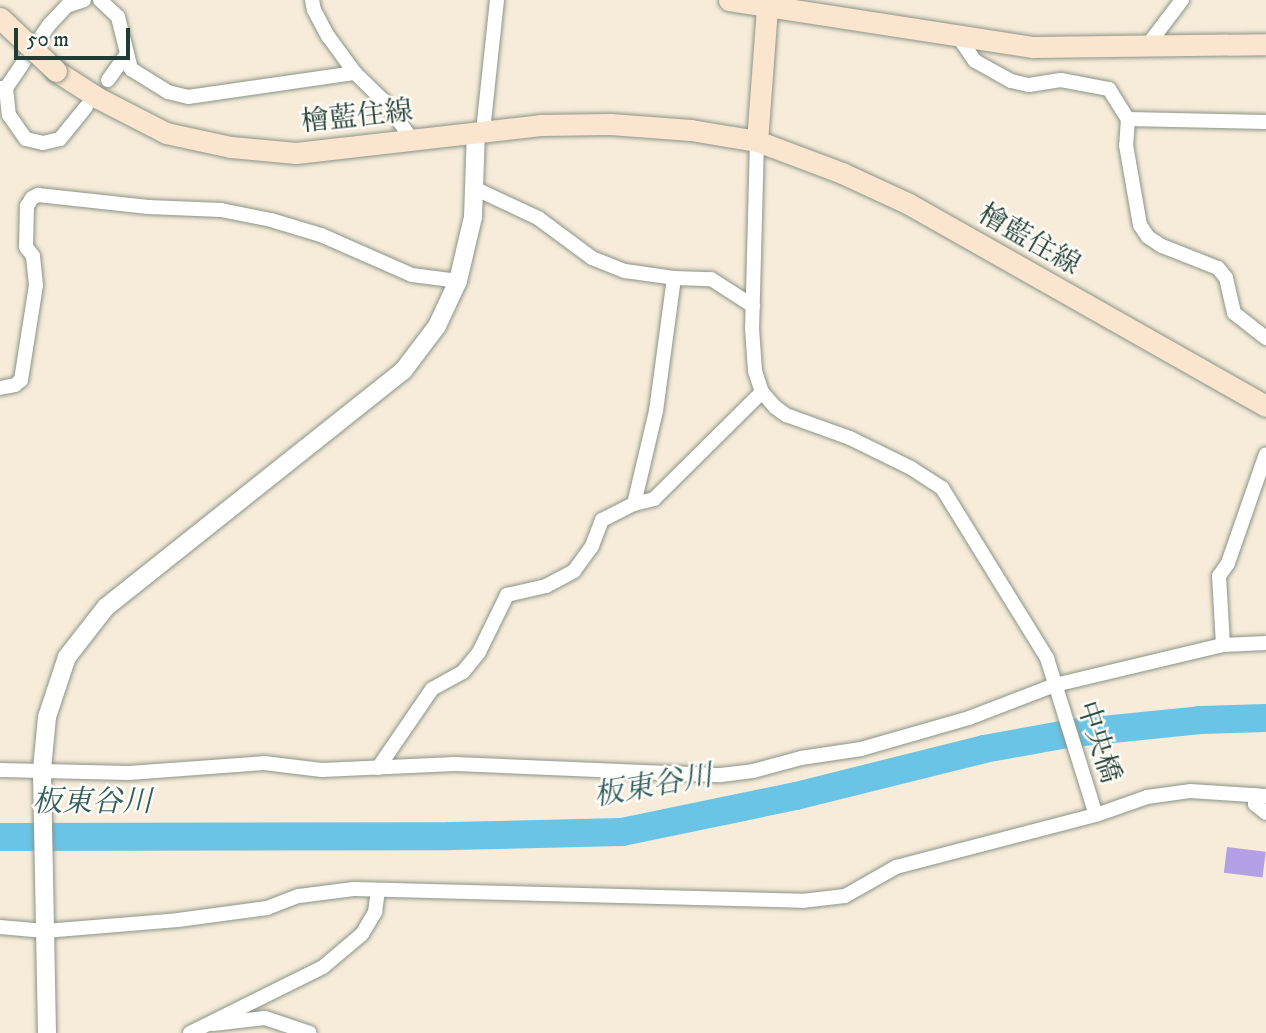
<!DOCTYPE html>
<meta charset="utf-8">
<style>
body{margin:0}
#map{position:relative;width:1266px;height:1033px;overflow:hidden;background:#f7ecda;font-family:"IM FELL DW Pica","Noto Serif JP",serif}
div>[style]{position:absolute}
.river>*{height:28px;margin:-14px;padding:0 14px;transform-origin:14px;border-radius:14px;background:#69c4e6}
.building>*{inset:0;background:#b4a0e4;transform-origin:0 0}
.roads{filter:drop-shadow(0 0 2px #8b9487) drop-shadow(0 0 2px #8b9487)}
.minor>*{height:14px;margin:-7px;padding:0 7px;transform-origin:7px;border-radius:7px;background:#fff}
.tertiary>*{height:18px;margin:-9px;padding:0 9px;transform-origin:9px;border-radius:9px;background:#fff}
.secondary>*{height:21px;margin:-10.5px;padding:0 10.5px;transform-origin:10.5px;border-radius:10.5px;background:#fce5cf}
.bridges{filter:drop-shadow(0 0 2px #8b9487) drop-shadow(0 0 2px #8b9487)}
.secondary-bridge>*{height:21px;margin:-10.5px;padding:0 10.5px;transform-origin:10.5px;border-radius:10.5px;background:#fce5cf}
span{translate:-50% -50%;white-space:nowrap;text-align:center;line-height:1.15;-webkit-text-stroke:5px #fdfcf7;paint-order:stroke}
.street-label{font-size:28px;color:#1f3d34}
.water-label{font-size:30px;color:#325f60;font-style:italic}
.scale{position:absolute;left:14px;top:28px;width:116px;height:32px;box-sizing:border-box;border:4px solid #1f3d34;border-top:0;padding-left:9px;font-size:21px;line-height:24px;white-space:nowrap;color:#1f3d34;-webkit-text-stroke:5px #fdfcf7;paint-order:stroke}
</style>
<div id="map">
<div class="river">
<div style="left:0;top:837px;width:450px;rotate:-0.1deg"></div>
<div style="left:450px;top:836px;width:172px;rotate:-1.3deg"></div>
<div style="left:622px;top:832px;width:178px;rotate:-11.7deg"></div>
<div style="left:796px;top:796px;width:194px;rotate:-14deg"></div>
<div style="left:984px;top:749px;width:90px;rotate:-10.2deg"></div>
<div style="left:1073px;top:733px;width:128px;rotate:-5.8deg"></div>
<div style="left:1200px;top:720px;width:66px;rotate:-1.7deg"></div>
</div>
<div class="building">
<div style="left:1227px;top:847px;width:39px;height:26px;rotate:7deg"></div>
</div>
<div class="roads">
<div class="minor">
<div style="left:100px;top:0;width:25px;rotate:43deg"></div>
<div style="left:118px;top:17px;width:54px;rotate:76deg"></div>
<div style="left:131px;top:69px;width:44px;rotate:31.9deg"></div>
<div style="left:168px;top:92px;width:21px;rotate:14deg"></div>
<div style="left:188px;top:97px;width:169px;rotate:-8.2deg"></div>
<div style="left:312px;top:0;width:10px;rotate:79deg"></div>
<div style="left:314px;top:10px;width:30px;rotate:62deg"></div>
<div style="left:328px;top:36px;width:46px;rotate:53.9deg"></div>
<div style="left:355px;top:73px;width:47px;rotate:44.1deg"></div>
<div style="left:389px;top:106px;width:40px;rotate:56deg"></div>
<div style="left:958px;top:36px;width:30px;rotate:56deg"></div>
<div style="left:975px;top:61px;width:41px;rotate:29.1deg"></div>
<div style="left:1011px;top:81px;width:18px;rotate:13deg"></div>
<div style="left:1029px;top:85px;width:32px;rotate:-9deg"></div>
<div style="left:1061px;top:80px;width:49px;rotate:10.6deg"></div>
<div style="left:1109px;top:89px;width:36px;rotate:58deg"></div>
<div style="left:1128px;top:119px;width:26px;rotate:94deg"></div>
<div style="left:1126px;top:145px;width:81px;rotate:80.1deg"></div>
<div style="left:1140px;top:225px;width:14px;rotate:56deg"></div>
<div style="left:1148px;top:237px;width:17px;rotate:33deg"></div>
<div style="left:1162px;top:246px;width:60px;rotate:21.4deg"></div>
<div style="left:1218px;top:268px;width:13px;rotate:51deg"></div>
<div style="left:1226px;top:278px;width:36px;rotate:77deg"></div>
<div style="left:1234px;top:313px;width:41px;rotate:38deg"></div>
<div style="left:1147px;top:46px;width:58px;rotate:-52.7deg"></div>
<div style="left:108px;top:80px;width:32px;rotate:-54deg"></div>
<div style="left:0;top:88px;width:6px"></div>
<div style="left:6px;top:88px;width:27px;rotate:84deg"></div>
<div style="left:9px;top:115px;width:29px;rotate:55deg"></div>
<div style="left:26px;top:139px;width:17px;rotate:13deg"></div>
<div style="left:43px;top:143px;width:17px;rotate:-13deg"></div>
<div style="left:60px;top:139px;width:41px;rotate:-50.9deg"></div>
<div style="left:6px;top:88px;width:76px;rotate:-55.7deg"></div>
<div style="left:49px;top:25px;width:26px;rotate:-47deg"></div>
<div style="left:67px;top:6px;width:18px;rotate:-19deg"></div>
<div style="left:1128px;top:119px;width:138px;rotate:1.2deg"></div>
<div style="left:483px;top:131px;width:132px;rotate:-83.9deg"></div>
<div style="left:757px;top:141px;width:187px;rotate:91.5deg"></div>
<div style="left:752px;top:328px;width:43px;rotate:86deg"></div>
<div style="left:755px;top:371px;width:22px;rotate:72deg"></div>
<div style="left:762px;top:392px;width:20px;rotate:49deg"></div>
<div style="left:775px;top:407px;width:14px;rotate:36deg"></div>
<div style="left:786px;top:415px;width:68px;rotate:19.8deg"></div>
<div style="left:850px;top:438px;width:68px;rotate:26.2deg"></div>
<div style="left:911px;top:468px;width:37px;rotate:33deg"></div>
<div style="left:942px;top:488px;width:200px;rotate:58.3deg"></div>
<div style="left:1047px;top:658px;width:164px;rotate:72.7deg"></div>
<div style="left:474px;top:188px;width:71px;rotate:25.1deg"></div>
<div style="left:538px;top:218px;width:67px;rotate:36.5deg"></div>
<div style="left:592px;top:258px;width:35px;rotate:22deg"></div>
<div style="left:625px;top:271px;width:49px;rotate:8.1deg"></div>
<div style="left:674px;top:278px;width:37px;rotate:2deg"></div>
<div style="left:711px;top:279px;width:50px;rotate:32.7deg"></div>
<div style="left:0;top:388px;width:15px;rotate:-11deg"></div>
<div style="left:15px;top:385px;width:8px;rotate:-40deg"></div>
<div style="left:21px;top:380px;width:96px;rotate:-81deg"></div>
<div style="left:36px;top:285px;width:29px;rotate:-96deg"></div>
<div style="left:33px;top:256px;width:11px;rotate:-128deg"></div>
<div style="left:26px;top:247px;width:41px;rotate:-88.6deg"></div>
<div style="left:27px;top:206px;width:9px;rotate:-58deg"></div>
<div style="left:32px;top:198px;width:7px;rotate:-27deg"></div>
<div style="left:38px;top:195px;width:111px;rotate:6.2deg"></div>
<div style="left:148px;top:207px;width:73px;rotate:2.4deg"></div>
<div style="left:221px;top:210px;width:51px;rotate:11.3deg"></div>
<div style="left:271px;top:220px;width:52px;rotate:16.7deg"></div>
<div style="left:321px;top:235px;width:99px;rotate:23.7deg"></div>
<div style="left:412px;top:275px;width:46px;rotate:7.4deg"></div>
<div style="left:634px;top:504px;width:21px;rotate:-14deg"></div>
<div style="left:654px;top:499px;width:152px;rotate:-44.7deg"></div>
<div style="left:1223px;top:645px;width:69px;rotate:-93.3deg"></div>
<div style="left:1219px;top:576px;width:16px;rotate:-55deg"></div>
<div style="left:1228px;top:563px;width:115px;rotate:-70.8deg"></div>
<div style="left:378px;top:768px;width:96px;rotate:-55.6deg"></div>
<div style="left:432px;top:689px;width:35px;rotate:-29deg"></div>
<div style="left:463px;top:672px;width:26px;rotate:-51deg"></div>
<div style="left:479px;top:652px;width:64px;rotate:-63.8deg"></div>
<div style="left:507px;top:595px;width:40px;rotate:-13deg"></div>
<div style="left:546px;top:586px;width:32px;rotate:-28deg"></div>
<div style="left:574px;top:571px;width:31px;rotate:-54deg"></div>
<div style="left:592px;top:546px;width:28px;rotate:-69deg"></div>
<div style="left:602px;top:520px;width:36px;rotate:-27deg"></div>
<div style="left:634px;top:504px;width:96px;rotate:-76.7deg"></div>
<div style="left:656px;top:411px;width:134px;rotate:-82.3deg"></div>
<div style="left:0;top:770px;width:129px;rotate:1.3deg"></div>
<div style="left:129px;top:773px;width:135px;rotate:-4.2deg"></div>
<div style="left:264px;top:763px;width:58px;rotate:6.9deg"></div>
<div style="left:322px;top:770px;width:133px;rotate:-2.6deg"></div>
<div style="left:455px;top:764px;width:266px;rotate:2.4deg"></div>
<div style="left:721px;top:775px;width:32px;rotate:-7deg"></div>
<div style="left:753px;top:771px;width:50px;rotate:-15.2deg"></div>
<div style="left:801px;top:758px;width:61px;rotate:-8.5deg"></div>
<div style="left:861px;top:749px;width:112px;rotate:-16deg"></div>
<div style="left:969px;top:718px;width:92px;rotate:-21deg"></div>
<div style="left:1055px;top:685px;width:173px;rotate:-13.4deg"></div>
<div style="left:1223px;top:645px;width:43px;rotate:-2.7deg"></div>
<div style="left:1255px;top:795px;width:9px;rotate:90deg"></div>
<div style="left:1255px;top:804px;width:14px;rotate:39deg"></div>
<div style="left:0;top:927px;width:45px;rotate:5.1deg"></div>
<div style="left:45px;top:931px;width:133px;rotate:-4.7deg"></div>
<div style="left:178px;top:920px;width:90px;rotate:-7.7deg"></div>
<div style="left:267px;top:908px;width:34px;rotate:-21deg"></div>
<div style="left:299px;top:896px;width:55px;rotate:-7.3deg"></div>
<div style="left:354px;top:889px;width:448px;rotate:1.5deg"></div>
<div style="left:802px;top:901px;width:43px;rotate:-6.6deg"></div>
<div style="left:845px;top:896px;width:59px;rotate:-29.6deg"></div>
<div style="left:896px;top:867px;width:207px;rotate:-14.6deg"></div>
<div style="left:1096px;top:815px;width:54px;rotate:-19.4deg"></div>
<div style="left:1147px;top:797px;width:43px;rotate:-7.9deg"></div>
<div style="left:1190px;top:791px;width:76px;rotate:3.8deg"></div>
<div style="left:213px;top:1024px;width:52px;rotate:-6.6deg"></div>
<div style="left:265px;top:1018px;width:47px;rotate:18.4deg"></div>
<div style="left:190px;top:1033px;width:148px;rotate:-26.4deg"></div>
<div style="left:323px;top:967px;width:51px;rotate:-40.2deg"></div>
<div style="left:362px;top:934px;width:26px;rotate:-59deg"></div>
<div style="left:375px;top:912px;width:22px;rotate:-82deg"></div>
</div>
<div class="tertiary">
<div style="left:47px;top:1033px;width:264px;rotate:-91.1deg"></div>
<div style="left:42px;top:769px;width:52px;rotate:-84.5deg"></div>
<div style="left:47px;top:717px;width:63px;rotate:-71.6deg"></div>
<div style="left:67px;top:657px;width:63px;rotate:-52deg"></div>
<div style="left:106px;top:607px;width:379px;rotate:-38.5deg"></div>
<div style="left:403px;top:371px;width:56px;rotate:-52.9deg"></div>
<div style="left:437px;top:326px;width:50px;rotate:-65deg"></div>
<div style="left:458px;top:281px;width:66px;rotate:-76.8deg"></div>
<div style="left:473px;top:217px;width:85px;rotate:-88deg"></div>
</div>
<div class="secondary">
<div style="left:729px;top:0;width:308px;rotate:8.8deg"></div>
<div style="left:1033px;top:47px;width:233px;rotate:-0.7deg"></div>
<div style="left:56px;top:71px;width:50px;rotate:32.7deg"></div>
<div style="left:98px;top:98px;width:76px;rotate:27.2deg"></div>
<div style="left:166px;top:133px;width:66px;rotate:12.2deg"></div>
<div style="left:231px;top:147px;width:65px;rotate:5.3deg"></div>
<div style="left:296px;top:153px;width:246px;rotate:-6.5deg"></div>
<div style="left:540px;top:125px;width:70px;rotate:-0.8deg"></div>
<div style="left:610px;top:124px;width:81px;rotate:4.2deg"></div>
<div style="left:691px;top:130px;width:67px;rotate:9.5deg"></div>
<div style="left:757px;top:141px;width:91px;rotate:20.6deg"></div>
<div style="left:842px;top:173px;width:74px;rotate:24.8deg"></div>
<div style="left:909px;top:204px;width:410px;rotate:29.5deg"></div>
<div style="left:757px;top:141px;width:134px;rotate:-85.7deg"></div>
</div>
</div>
<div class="bridges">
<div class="secondary-bridge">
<div style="left:0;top:18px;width:77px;rotate:43.4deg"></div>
</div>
</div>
<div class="street-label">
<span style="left:357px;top:117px;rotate:-6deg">檜藍住線</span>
<span style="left:1029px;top:240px;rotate:30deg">檜藍住線</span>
<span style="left:1098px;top:742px;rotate:72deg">中央橋</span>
</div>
<div class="water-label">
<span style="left:653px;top:787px;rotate:-10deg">板東谷川</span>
<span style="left:92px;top:803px">板東谷川</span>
</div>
<div class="scale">50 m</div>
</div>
